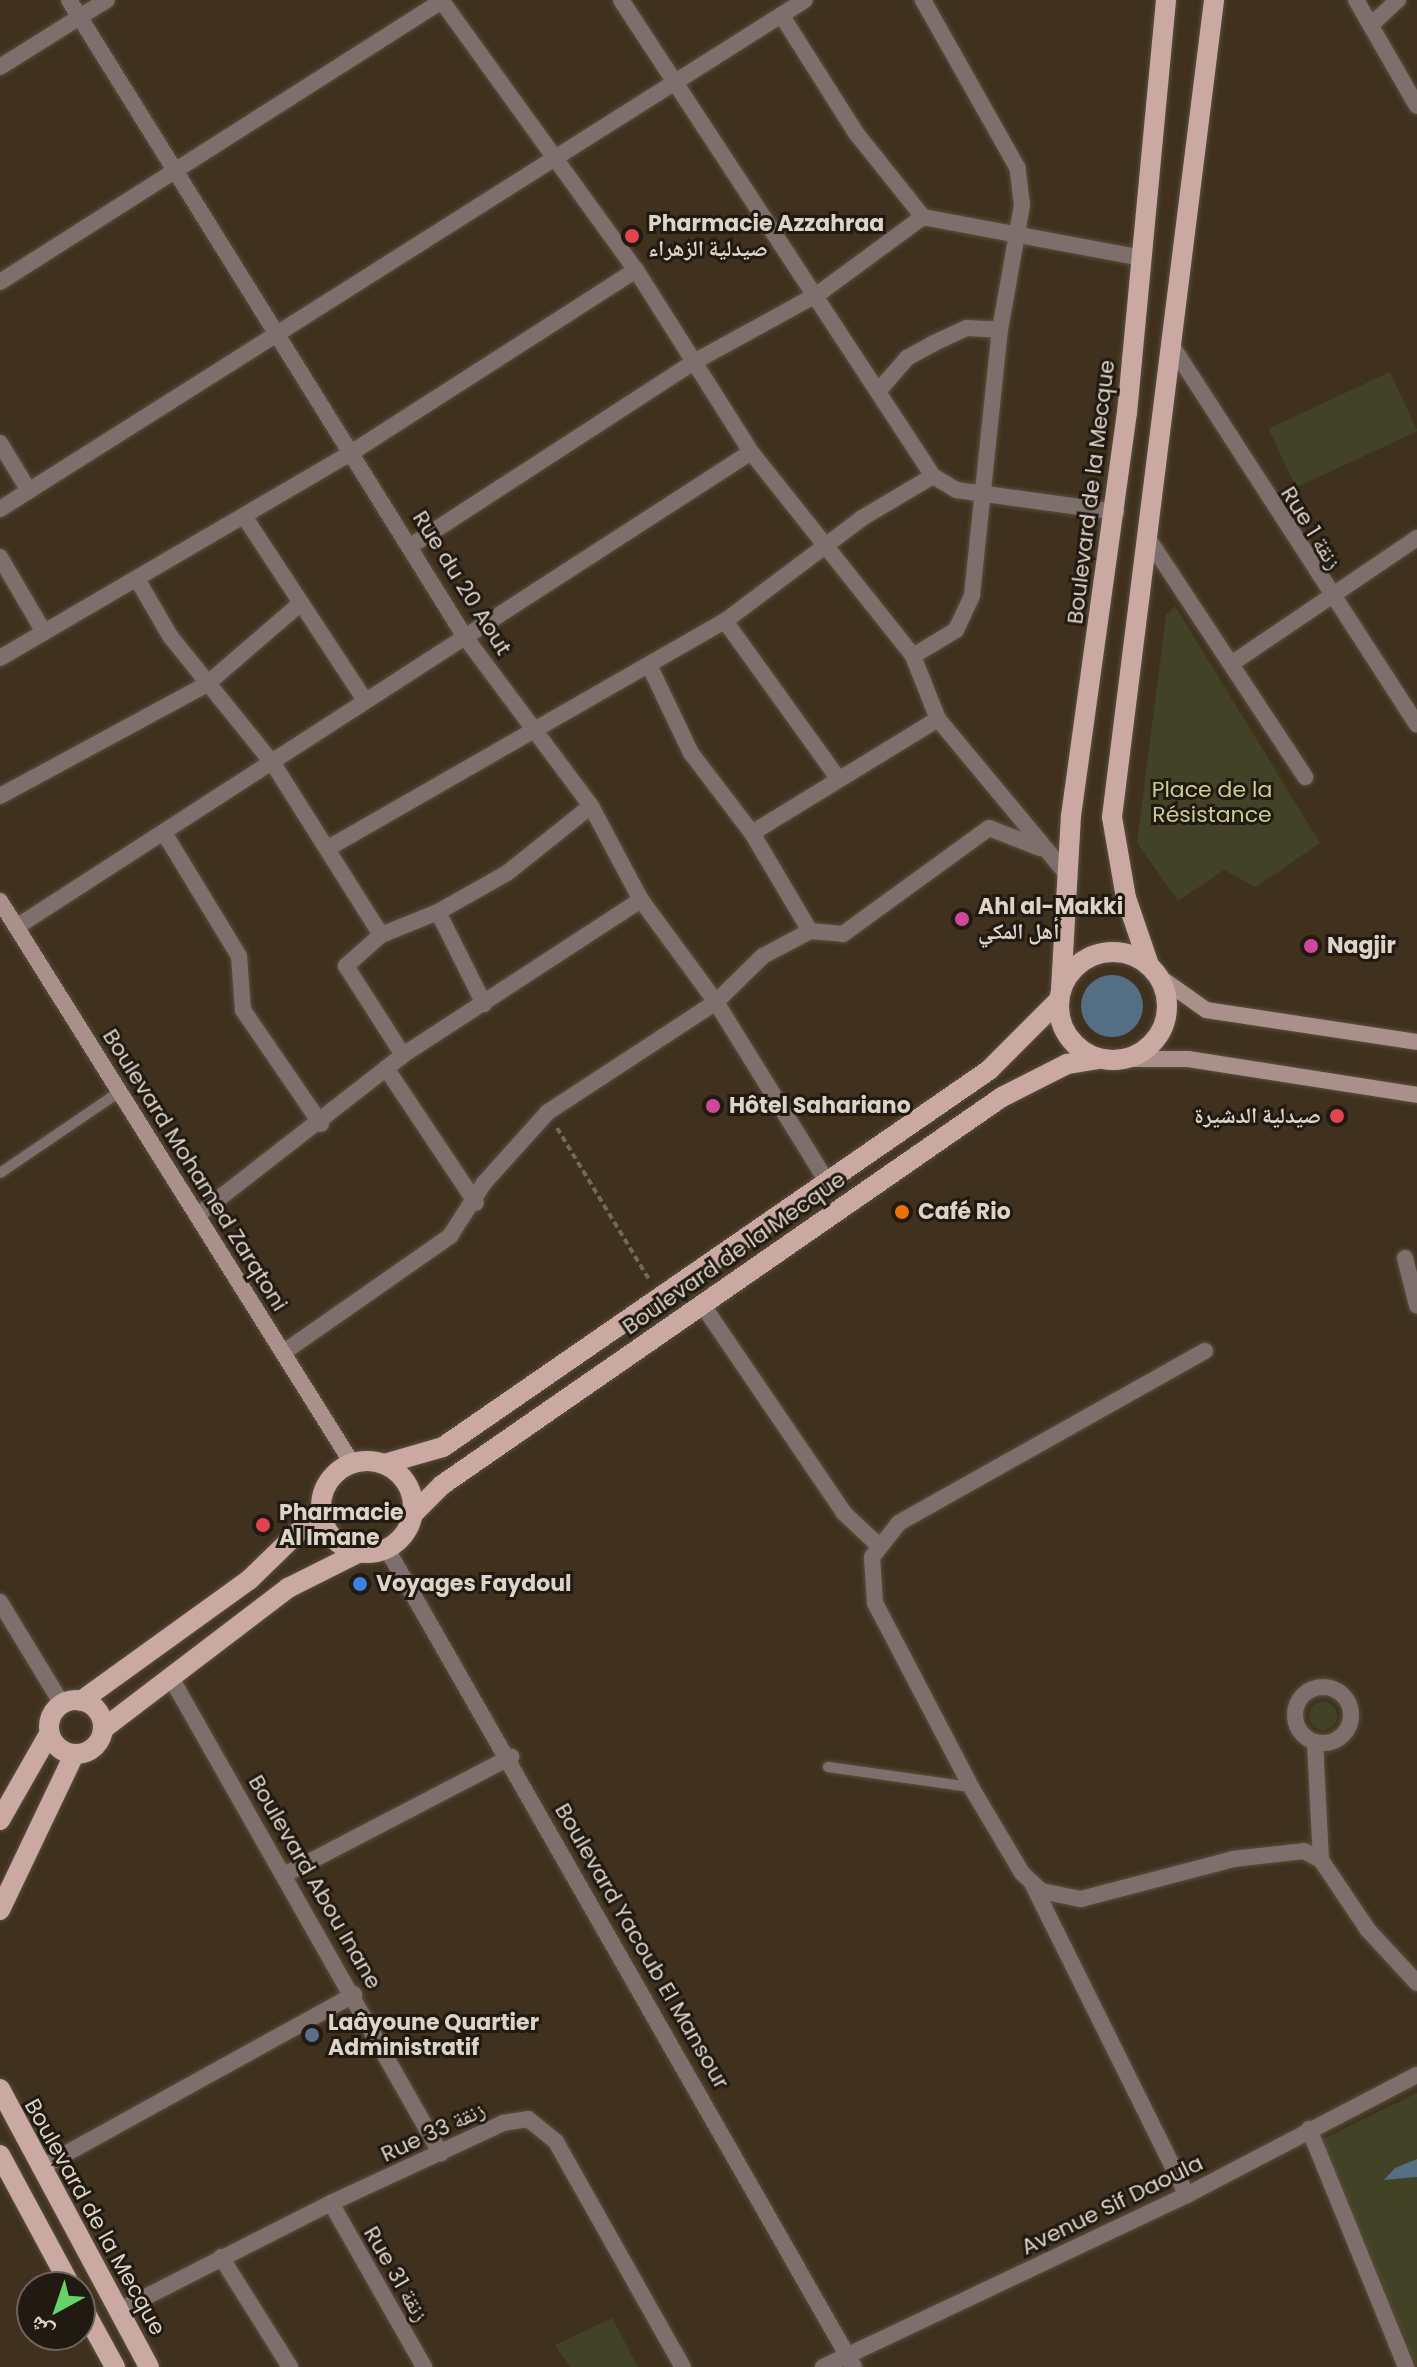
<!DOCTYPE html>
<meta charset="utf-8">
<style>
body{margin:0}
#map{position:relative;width:1417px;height:2367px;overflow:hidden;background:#3f311e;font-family:Poppins,"Noto Naskh Arabic",sans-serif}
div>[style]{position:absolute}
.green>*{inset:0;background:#424326;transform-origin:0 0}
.round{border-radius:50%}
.water>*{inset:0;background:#546f85}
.path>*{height:4px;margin-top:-2px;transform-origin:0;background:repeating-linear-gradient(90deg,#746857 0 6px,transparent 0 10px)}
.roads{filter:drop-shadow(0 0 2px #5b4e3d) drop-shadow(0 0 2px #5b4e3d)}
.lane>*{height:10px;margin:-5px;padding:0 5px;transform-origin:5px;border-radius:5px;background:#7f6f6c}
.street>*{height:16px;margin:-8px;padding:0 8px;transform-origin:8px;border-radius:8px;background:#7f6f6c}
.street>.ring{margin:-8px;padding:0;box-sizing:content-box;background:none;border:16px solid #7f6f6c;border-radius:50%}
.secondary>*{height:16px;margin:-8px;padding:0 8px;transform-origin:8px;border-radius:8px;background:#a9908a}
.primary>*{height:20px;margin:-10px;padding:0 10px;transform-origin:10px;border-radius:10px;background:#caa9a2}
.primary>.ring{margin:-10px;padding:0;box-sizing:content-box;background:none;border:20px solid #caa9a2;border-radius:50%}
.dots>*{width:22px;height:22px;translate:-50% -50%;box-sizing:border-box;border:4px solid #211a12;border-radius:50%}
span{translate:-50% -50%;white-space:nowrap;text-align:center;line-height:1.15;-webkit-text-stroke:6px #211a12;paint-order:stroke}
.poi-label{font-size:22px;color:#ddd4c8;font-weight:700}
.left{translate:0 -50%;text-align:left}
.right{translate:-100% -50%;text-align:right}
.street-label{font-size:22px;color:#ddd4c8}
.park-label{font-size:22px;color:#c9cc91}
.north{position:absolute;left:16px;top:2271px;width:80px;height:80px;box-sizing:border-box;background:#211a12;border:2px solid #6c645b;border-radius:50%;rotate:220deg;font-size:22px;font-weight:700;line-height:32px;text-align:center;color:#ddd4c8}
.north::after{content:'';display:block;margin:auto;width:28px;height:36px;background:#65d467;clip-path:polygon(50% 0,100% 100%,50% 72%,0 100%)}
</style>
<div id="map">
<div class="green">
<div style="left:1390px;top:372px;width:65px;height:134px;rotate:65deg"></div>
<div style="clip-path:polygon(1175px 606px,1320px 843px,1256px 887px,1224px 870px,1178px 901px,1137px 843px,1166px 615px)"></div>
<div class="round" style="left:1309px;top:1702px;width:28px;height:28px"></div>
<div style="clip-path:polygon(1417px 2093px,1417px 2159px,1384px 2180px,1417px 2177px,1417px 2367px,1321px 2140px)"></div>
<div style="clip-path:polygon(612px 2318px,638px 2367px,570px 2367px,555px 2345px)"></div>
</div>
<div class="water">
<div class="round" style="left:1081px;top:975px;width:62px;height:62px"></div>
<div style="clip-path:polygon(1417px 2159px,1417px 2177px,1384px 2180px,1395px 2168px)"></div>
</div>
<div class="path">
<div style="left:557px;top:1128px;width:179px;rotate:58.7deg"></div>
</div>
<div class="roads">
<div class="lane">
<div style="left:0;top:1173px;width:144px;rotate:-34.2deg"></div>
<div style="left:828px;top:1767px;width:144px;rotate:8deg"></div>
</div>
<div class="street">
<div style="left:69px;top:0;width:750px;rotate:58.13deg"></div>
<div style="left:465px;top:637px;width:211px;rotate:53.3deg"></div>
<div style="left:591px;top:806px;width:106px;rotate:62deg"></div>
<div style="left:641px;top:900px;width:127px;rotate:53.7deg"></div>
<div style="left:716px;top:1002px;width:211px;rotate:58.3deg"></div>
<div style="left:441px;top:0;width:333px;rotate:54.2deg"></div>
<div style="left:636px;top:270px;width:215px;rotate:57.7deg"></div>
<div style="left:751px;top:452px;width:260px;rotate:51.5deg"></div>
<div style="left:913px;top:656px;width:68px;rotate:68.4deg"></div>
<div style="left:938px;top:719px;width:205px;rotate:50.3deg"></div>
<div style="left:621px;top:0;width:569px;rotate:56.76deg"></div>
<div style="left:933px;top:476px;width:27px;rotate:31deg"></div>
<div style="left:956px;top:490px;width:162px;rotate:7.8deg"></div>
<div style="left:1356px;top:0;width:122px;rotate:60.1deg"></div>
<div style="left:782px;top:16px;width:138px;rotate:57.7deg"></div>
<div style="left:856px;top:133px;width:107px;rotate:51.4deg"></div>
<div style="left:923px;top:217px;width:224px;rotate:10.6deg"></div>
<div style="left:1371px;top:25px;width:37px;rotate:-43deg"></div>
<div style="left:0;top:67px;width:126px;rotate:-32.1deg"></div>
<div style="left:0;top:282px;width:524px;rotate:-32.45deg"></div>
<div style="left:1174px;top:349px;width:447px;rotate:57.1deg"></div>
<div style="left:881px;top:388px;width:40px;rotate:-49deg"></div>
<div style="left:907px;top:358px;width:29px;rotate:-29deg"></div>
<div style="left:932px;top:344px;width:38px;rotate:-25deg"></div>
<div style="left:967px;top:328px;width:33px;rotate:3deg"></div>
<div style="left:0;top:443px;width:56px;rotate:58.9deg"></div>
<div style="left:0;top:509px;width:952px;rotate:-32.31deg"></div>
<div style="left:244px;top:516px;width:217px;rotate:56.7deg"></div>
<div style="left:1149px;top:540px;width:284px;rotate:56.6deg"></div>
<div style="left:412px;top:545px;width:334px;rotate:-33deg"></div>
<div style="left:692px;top:363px;width:144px;rotate:-28.7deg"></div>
<div style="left:818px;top:294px;width:130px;rotate:-36.3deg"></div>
<div style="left:0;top:557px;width:83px;rotate:59.7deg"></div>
<div style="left:137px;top:579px;width:66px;rotate:59.9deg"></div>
<div style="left:170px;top:636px;width:166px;rotate:51.1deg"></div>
<div style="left:274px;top:765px;width:201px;rotate:57.8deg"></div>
<div style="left:725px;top:621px;width:192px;rotate:54.3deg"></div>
<div style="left:913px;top:656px;width:50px;rotate:-31.2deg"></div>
<div style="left:956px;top:630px;width:38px;rotate:-65deg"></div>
<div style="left:972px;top:595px;width:266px;rotate:-84deg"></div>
<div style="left:1000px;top:330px;width:127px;rotate:-80deg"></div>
<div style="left:1022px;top:205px;width:38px;rotate:-97deg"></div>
<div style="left:1017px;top:167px;width:192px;rotate:-119.4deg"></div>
<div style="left:0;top:658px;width:410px;rotate:-30.3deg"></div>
<div style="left:354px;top:451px;width:335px;rotate:-32.7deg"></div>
<div style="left:1231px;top:664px;width:225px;rotate:-34.1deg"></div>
<div style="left:649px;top:665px;width:98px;rotate:64.5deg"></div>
<div style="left:691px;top:753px;width:101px;rotate:52.7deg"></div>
<div style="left:752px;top:833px;width:114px;rotate:59.4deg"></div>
<div style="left:0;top:796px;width:235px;rotate:-28.4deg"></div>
<div style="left:207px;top:684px;width:124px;rotate:-40.8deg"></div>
<div style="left:752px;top:833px;width:218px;rotate:-31.5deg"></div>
<div style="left:166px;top:836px;width:140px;rotate:58.7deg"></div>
<div style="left:239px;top:956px;width:54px;rotate:85.8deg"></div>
<div style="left:243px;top:1010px;width:138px;rotate:55.6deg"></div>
<div style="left:330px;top:847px;width:455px;rotate:-29.8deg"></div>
<div style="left:725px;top:621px;width:171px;rotate:-36.9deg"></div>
<div style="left:862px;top:518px;width:82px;rotate:-30.6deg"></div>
<div style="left:438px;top:912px;width:79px;rotate:-29.5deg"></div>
<div style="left:507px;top:873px;width:107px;rotate:-38.6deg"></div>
<div style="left:18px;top:926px;width:873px;rotate:-32.89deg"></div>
<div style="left:403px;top:1055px;width:106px;rotate:-122.6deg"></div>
<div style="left:346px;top:966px;width:47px;rotate:-41.5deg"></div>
<div style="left:381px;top:935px;width:61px;rotate:-22deg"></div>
<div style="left:438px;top:912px;width:103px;rotate:63.4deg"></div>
<div style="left:386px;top:1068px;width:162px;rotate:56.3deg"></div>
<div style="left:199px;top:1214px;width:259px;rotate:-37.9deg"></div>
<div style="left:403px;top:1055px;width:284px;rotate:-33.1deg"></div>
<div style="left:1405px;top:1258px;width:49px;rotate:75.7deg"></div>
<div style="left:702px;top:1304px;width:253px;rotate:55.8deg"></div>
<div style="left:844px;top:1513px;width:47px;rotate:43.3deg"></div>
<div style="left:1205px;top:1351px;width:351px;rotate:150.7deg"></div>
<div style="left:899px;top:1523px;width:43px;rotate:128.5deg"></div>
<div style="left:872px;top:1557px;width:46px;rotate:86.3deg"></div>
<div style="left:875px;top:1603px;width:208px;rotate:62.4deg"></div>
<div style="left:971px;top:1787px;width:100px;rotate:59.3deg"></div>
<div style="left:1022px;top:1873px;width:26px;rotate:43deg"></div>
<div style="left:1041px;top:1891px;width:41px;rotate:11.3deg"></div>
<div style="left:1081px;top:1899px;width:157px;rotate:-14.7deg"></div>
<div style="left:1233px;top:1859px;width:71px;rotate:-6.4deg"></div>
<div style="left:1304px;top:1851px;width:19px;rotate:28deg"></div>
<div style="left:1321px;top:1860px;width:84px;rotate:56.1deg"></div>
<div style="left:1368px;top:1930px;width:72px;rotate:47.2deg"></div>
<div style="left:284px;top:1352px;width:203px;rotate:-34.9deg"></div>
<div style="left:450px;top:1236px;width:63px;rotate:-57.3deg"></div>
<div style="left:484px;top:1183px;width:96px;rotate:-48deg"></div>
<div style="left:548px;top:1112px;width:201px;rotate:-33.2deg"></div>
<div style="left:716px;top:1002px;width:66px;rotate:-44.4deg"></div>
<div style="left:763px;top:956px;width:53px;rotate:-28deg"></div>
<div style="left:810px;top:931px;width:33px;rotate:5deg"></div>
<div style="left:843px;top:934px;width:180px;rotate:-36deg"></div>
<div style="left:989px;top:828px;width:55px;rotate:21.4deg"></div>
<div style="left:387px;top:1549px;width:942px;rotate:60.28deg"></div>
<div style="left:0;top:1602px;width:119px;rotate:58.7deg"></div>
<div style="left:170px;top:1676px;width:549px;rotate:60.45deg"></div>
<div class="ring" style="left:1295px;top:1687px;width:40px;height:40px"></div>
<div style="left:1315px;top:1742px;width:118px;rotate:87.1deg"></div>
<div style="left:286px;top:1874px;width:254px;rotate:-27.5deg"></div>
<div style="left:1033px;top:1885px;width:346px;rotate:63.6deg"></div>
<div style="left:1309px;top:2129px;width:257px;rotate:67.8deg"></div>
<div style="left:40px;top:2168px;width:359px;rotate:-28.9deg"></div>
<div style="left:331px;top:2203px;width:189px;rotate:60.4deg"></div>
<div style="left:221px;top:2257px;width:130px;rotate:57.9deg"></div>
<div style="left:118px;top:2311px;width:239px;rotate:-26.9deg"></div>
<div style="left:331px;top:2203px;width:190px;rotate:-24.9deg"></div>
<div style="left:503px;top:2123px;width:25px;rotate:-9deg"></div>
<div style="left:528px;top:2119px;width:36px;rotate:39deg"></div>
<div style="left:556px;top:2142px;width:258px;rotate:60.6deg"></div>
<div style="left:823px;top:2367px;width:403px;rotate:-25.3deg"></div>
<div style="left:1187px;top:2195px;width:259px;rotate:-27.6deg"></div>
</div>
<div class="secondary">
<div style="left:0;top:901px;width:663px;rotate:57.94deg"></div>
<div style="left:1158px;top:976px;width:59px;rotate:35.3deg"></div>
<div style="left:1206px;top:1010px;width:213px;rotate:8.6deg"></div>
<div style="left:1127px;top:1059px;width:61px"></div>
<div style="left:1188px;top:1059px;width:232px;rotate:8.9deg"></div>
</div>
<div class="primary">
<div class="ring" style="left:1059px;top:952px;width:88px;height:88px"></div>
<div style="left:1149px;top:965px;width:71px;rotate:-108.9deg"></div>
<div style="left:1126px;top:898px;width:82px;rotate:-99.8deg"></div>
<div style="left:1112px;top:817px;width:823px;rotate:-82.88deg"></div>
<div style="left:1061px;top:989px;width:173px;rotate:-86.7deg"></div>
<div style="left:1071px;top:816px;width:407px;rotate:-82.1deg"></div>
<div style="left:1127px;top:413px;width:415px;rotate:-84.6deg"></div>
<div class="ring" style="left:321px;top:1461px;width:72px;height:72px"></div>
<div style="left:384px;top:1464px;width:61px;rotate:-16.1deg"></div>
<div style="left:443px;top:1447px;width:664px;rotate:-34.62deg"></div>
<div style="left:989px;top:1070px;width:98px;rotate:-45deg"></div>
<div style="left:413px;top:1514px;width:41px;rotate:-45deg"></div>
<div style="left:442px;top:1485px;width:681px;rotate:-34.72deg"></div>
<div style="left:1002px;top:1097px;width:73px;rotate:-26.9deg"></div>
<div style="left:1067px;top:1064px;width:31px;rotate:-9deg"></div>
<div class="ring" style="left:49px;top:1700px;width:34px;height:34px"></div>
<div style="left:81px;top:1701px;width:207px;rotate:-35.8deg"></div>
<div style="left:249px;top:1580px;width:100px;rotate:-44.2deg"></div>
<div style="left:103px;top:1729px;width:233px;rotate:-37.3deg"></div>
<div style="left:288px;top:1588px;width:78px;rotate:-26.6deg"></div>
<div style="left:0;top:1820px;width:99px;rotate:-60.3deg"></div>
<div style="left:0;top:1910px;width:172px;rotate:-64.5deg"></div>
<div style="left:0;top:2089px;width:315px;rotate:61.8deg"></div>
<div style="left:0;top:2155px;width:150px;rotate:61.7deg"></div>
<div style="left:80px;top:2303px;width:73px;rotate:61.3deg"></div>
</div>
</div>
<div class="dots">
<div style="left:632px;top:236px;background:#e0444e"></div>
<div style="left:962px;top:919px;background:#d1479c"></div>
<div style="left:1311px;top:946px;background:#d1479c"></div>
<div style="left:713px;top:1106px;background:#d1479c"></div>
<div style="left:1337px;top:1116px;background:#e0444e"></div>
<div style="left:902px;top:1212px;background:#e8710a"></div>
<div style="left:263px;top:1525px;background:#e0444e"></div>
<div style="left:360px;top:1584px;background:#3f7fe0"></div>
<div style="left:312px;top:2035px;background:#5c6f8a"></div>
</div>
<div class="poi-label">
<span class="left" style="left:648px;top:236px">Pharmacie Azzahraa<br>صيدلية الزهراء</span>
<span class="left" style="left:978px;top:919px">Ahl al-Makki<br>أهل المكي</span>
<span class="left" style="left:1327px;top:946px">Nagjir</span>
<span class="left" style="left:729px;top:1106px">Hôtel Sahariano</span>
<span class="right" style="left:1321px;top:1116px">صيدلية الدشيرة</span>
<span class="left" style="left:918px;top:1212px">Café Rio</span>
<span class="left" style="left:279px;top:1525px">Pharmacie<br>Al Imane</span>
<span class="left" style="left:376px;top:1584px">Voyages Faydoul</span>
<span class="left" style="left:328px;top:2035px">Laâyoune Quartier<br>Administratif</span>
</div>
<div class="street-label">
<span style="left:1091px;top:492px;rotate:-83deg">Boulevard de la Mecque</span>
<span style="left:1311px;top:528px;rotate:58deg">Rue 1 زنقة</span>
<span style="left:462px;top:583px;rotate:58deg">Rue du 20 Aout</span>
<span style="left:195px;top:1170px;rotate:58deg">Boulevard Mohamed Zarqtoni</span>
<span style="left:734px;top:1253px;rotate:-35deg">Boulevard de la Mecque</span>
<span style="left:315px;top:1882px;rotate:60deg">Boulevard Abou Inane</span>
<span style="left:642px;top:1946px;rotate:60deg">Boulevard Yacoub El Mansour</span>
<span style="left:433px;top:2132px;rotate:-25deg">Rue 33 زنقة</span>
<span style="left:1112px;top:2205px;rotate:-26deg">Avenue Sif Daoula</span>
<span style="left:95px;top:2217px;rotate:61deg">Boulevard de la Mecque</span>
<span style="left:396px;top:2274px;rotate:60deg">Rue 31 زنقة</span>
</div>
<div class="park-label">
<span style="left:1212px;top:802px">Place de la<br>Résistance</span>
</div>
<div class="north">ش</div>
</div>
